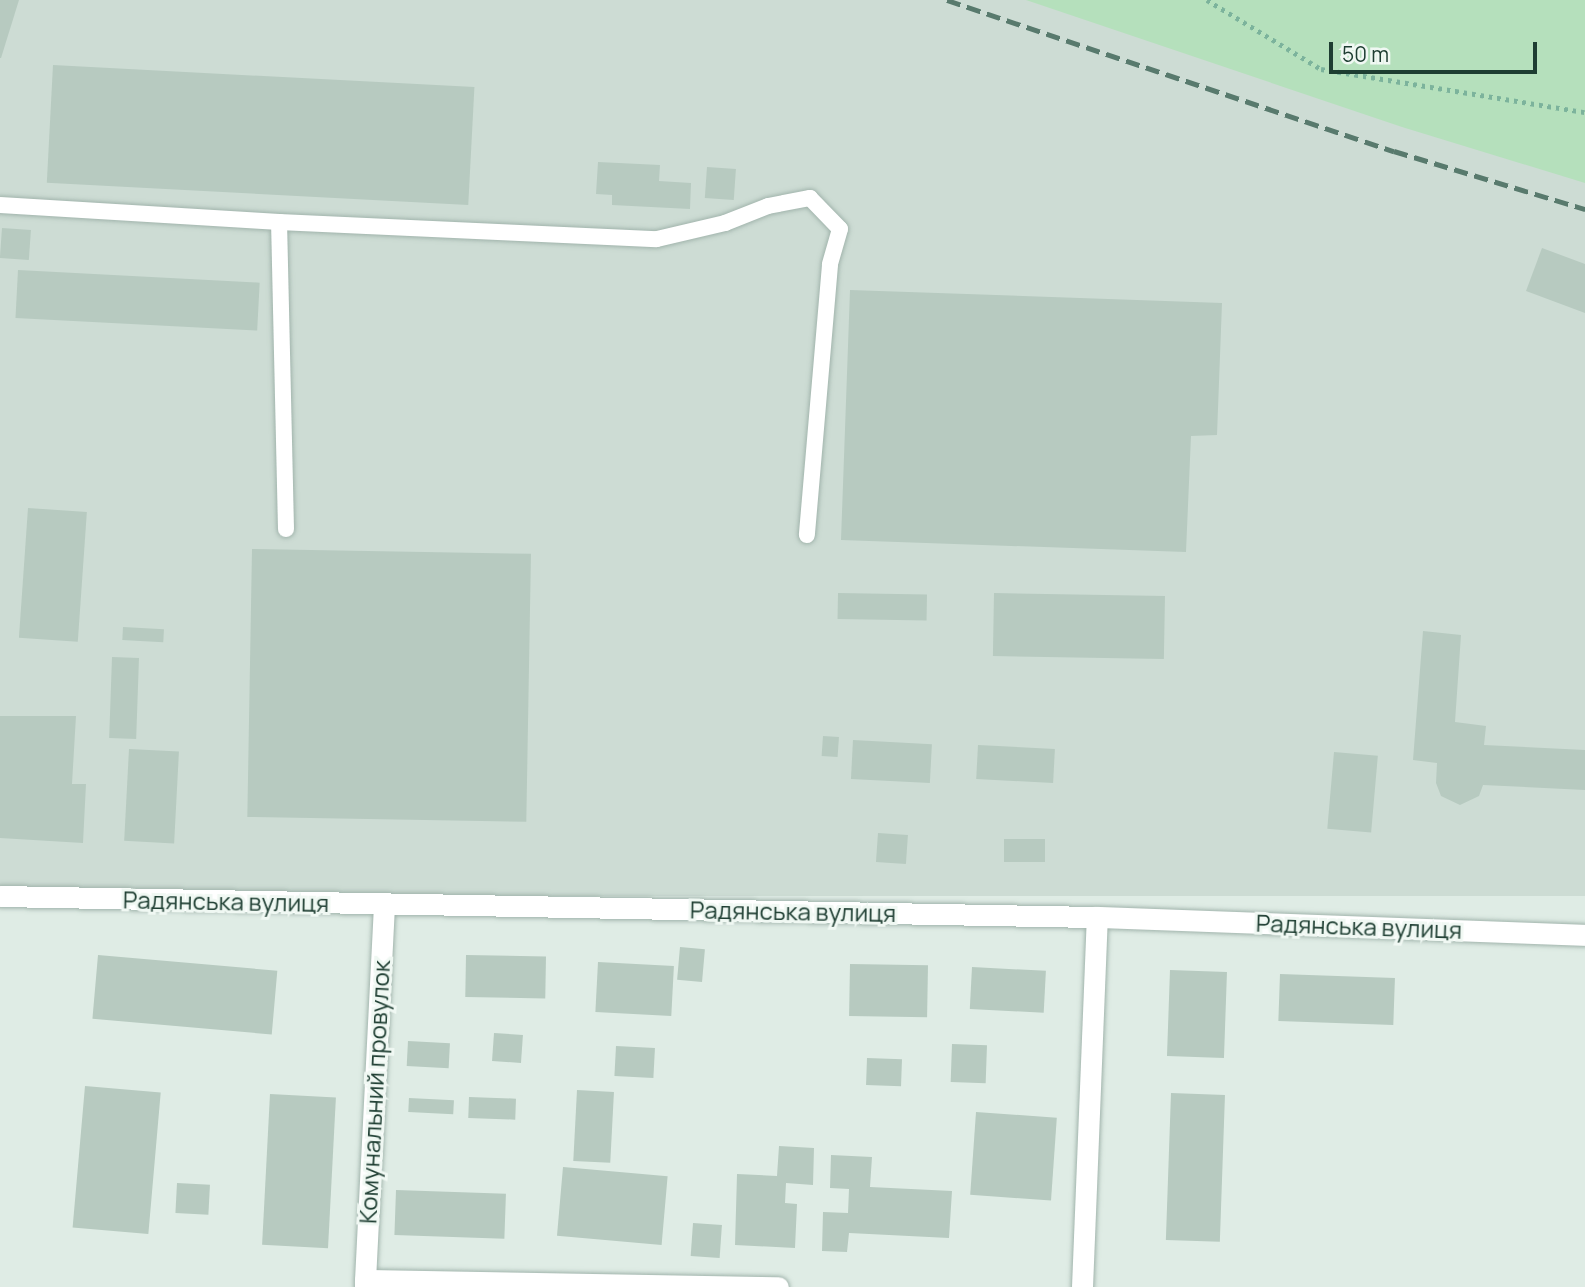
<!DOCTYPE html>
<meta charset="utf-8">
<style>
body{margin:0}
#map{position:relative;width:1585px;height:1287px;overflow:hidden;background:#dfece5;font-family:Manrope,sans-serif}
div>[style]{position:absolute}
.built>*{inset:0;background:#cddcd4;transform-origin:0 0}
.green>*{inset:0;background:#b5e0bc}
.building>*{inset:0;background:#b7cac0;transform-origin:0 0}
.path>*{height:4.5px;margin-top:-2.25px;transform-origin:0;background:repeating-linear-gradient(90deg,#7cb39c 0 3.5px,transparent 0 8.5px)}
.roads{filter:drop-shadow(0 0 2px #a1b4ac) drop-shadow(0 0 2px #a1b4ac)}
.service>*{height:16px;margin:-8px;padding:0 8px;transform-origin:8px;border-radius:8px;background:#fff}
.minor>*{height:21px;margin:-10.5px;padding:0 10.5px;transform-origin:10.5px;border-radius:10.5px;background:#fff}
.tertiary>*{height:21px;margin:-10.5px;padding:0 10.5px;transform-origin:10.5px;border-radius:10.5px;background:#fff}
.rail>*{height:5px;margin-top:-2.5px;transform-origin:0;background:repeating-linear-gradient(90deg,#587a6d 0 14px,transparent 0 21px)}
span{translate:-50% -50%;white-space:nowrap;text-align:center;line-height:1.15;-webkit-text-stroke:6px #f0f8f3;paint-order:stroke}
.street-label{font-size:24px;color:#1e3e32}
.scale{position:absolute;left:1329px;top:42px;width:208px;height:32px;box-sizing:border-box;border:4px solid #1e3e32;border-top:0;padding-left:9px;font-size:21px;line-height:24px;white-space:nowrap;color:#1e3e32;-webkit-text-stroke:5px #f0f8f3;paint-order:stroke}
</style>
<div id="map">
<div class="built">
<div style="left:0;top:0;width:1585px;height:896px"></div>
</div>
<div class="green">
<div style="clip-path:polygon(1026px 0,1585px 0,1585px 183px,1402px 127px)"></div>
</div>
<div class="building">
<div style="clip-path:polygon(0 0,19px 0,1px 58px,0 58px)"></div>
<div style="left:53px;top:65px;width:422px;height:118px;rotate:3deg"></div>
<div style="clip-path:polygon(598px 162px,660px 165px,659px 181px,691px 183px,690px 209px,612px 205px,612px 195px,596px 194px)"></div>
<div style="left:707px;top:167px;width:29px;height:31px;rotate:4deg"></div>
<div style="left:2px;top:228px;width:29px;height:30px;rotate:4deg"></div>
<div style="clip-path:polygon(1542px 248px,1585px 264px,1585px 313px,1526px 291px)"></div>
<div style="left:18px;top:270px;width:242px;height:48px;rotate:3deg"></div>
<div style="clip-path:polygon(850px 290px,1222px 303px,1217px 435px,1191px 436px,1186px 552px,841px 540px)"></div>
<div style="left:28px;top:508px;width:59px;height:130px;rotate:4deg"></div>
<div style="left:252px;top:549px;width:279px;height:268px;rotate:1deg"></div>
<div style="left:838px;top:593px;width:89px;height:26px;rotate:1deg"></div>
<div style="left:994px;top:593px;width:171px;height:63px;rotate:1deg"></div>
<div style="left:123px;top:627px;width:41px;height:13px;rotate:3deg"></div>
<div style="clip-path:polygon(1423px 631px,1461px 635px,1455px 722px,1486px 726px,1484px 745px,1585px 750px,1585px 790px,1483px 785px,1479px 796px,1460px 805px,1441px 796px,1436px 783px,1437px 763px,1413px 760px)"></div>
<div style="left:112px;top:657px;width:27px;height:81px;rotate:2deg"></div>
<div style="clip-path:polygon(0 716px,76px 716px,72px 784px,86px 784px,83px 843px,0 838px)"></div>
<div style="left:823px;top:736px;width:16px;height:20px;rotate:4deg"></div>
<div style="left:853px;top:740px;width:79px;height:39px;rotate:3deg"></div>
<div style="left:978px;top:745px;width:77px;height:34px;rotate:3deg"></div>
<div style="left:129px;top:749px;width:50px;height:92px;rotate:3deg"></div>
<div style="left:1334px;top:752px;width:44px;height:77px;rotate:5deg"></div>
<div style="left:878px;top:833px;width:30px;height:29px;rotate:4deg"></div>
<div style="left:1004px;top:839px;width:41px;height:23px"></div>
<div style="left:680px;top:947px;width:25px;height:33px;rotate:5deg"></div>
<div style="left:98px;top:955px;width:180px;height:64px;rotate:5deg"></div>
<div style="left:466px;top:955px;width:80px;height:42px;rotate:1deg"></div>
<div style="left:598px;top:962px;width:76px;height:50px;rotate:3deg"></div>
<div style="left:850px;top:964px;width:78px;height:52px;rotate:1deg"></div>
<div style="left:972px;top:967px;width:74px;height:42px;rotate:3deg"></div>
<div style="left:1170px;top:970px;width:57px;height:86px;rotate:2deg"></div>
<div style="left:1280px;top:974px;width:115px;height:47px;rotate:2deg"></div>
<div style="left:494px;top:1033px;width:29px;height:28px;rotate:4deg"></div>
<div style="left:408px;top:1041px;width:42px;height:25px;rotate:3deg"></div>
<div style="left:952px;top:1044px;width:35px;height:38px;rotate:2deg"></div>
<div style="left:616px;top:1046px;width:39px;height:30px;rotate:3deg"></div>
<div style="left:867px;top:1058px;width:35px;height:27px;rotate:2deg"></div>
<div style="left:85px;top:1086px;width:76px;height:142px;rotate:5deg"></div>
<div style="left:577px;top:1090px;width:37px;height:71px;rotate:3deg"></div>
<div style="left:1171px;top:1093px;width:54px;height:147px;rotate:2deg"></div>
<div style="left:270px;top:1094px;width:66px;height:151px;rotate:3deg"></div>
<div style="left:469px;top:1097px;width:47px;height:21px;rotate:2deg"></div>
<div style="left:409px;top:1098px;width:45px;height:14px;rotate:3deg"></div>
<div style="left:976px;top:1112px;width:81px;height:83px;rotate:4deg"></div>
<div style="clip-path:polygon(779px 1146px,814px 1148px,813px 1185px,786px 1183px,785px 1203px,797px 1204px,795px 1248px,735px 1245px,737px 1174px,777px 1176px)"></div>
<div style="clip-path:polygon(831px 1155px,872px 1157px,870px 1187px,952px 1191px,949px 1238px,849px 1233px,847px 1252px,822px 1251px,823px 1212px,848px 1213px,849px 1189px,830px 1188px)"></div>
<div style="left:563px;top:1167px;width:105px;height:69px;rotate:5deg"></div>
<div style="left:177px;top:1183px;width:33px;height:30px;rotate:3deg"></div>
<div style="left:396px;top:1190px;width:110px;height:45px;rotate:2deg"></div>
<div style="left:693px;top:1223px;width:29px;height:33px;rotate:4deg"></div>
</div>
<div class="path">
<div style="left:1207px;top:0;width:133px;rotate:31.2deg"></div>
<div style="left:1321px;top:69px;width:267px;rotate:9.3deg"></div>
</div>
<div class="roads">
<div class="service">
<div style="left:0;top:205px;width:280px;rotate:3.5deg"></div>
<div style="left:286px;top:529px;width:307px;rotate:-91.3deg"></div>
<div style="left:279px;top:222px;width:378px;rotate:2.6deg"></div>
<div style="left:657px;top:239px;width:70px;rotate:-13.2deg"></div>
<div style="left:725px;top:223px;width:46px;rotate:-21.6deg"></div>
<div style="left:768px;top:206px;width:43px;rotate:-10.8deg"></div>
<div style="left:810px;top:198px;width:43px;rotate:45.9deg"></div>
<div style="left:840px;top:229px;width:37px;rotate:106deg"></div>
<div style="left:830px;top:265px;width:271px;rotate:94.9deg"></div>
</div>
<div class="minor">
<div style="left:0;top:896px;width:1097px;rotate:1.1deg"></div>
<div style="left:1097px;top:917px;width:488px;rotate:2.1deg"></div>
<div style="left:365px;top:1280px;width:376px;rotate:-87.1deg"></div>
<div style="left:365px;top:1287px;width:7px;rotate:-90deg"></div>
<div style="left:365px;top:1280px;width:413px;rotate:1deg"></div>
</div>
<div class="tertiary">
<div style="left:1082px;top:1287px;width:370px;rotate:-87.7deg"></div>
</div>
</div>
<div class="rail">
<div style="left:947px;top:0;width:472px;rotate:18.7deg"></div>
<div style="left:1394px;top:151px;width:200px;rotate:16.9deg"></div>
</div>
<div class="street-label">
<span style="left:226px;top:901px;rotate:1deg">Радянська вулиця</span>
<span style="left:793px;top:911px;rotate:1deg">Радянська вулиця</span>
<span style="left:1359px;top:926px;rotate:2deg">Радянська вулиця</span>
<span style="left:374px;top:1092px;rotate:-87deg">Комунальний провулок</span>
</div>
<div class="scale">50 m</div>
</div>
